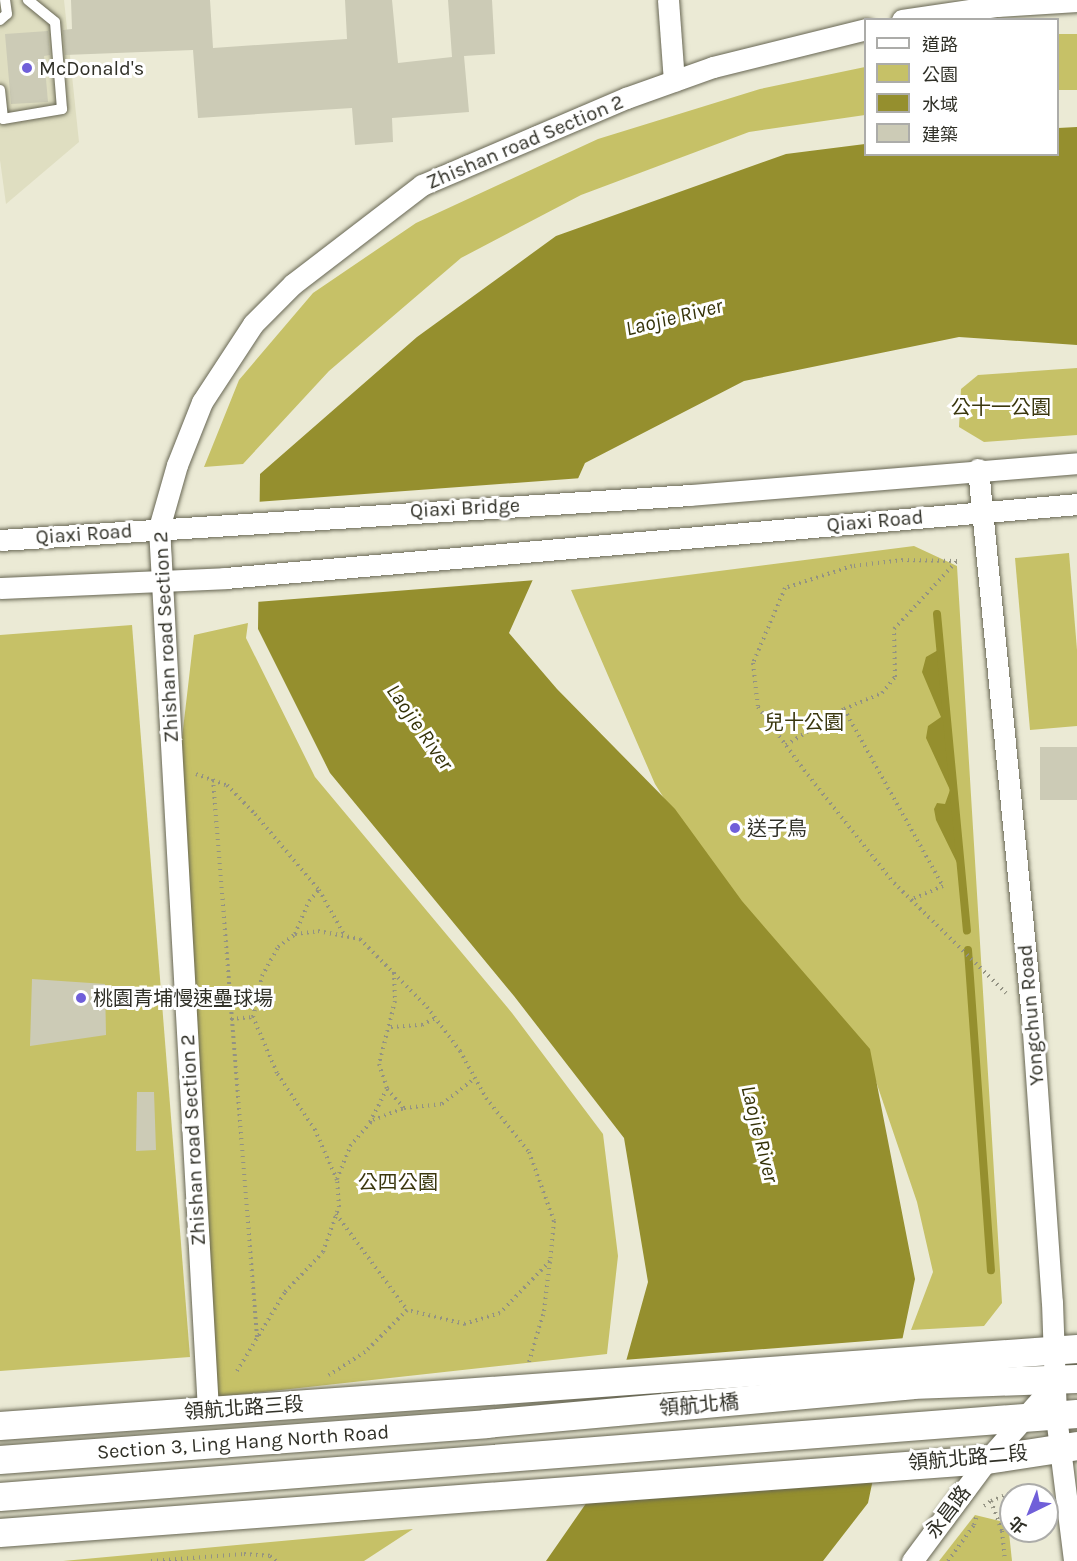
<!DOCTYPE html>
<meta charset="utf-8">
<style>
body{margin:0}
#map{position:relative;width:1077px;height:1561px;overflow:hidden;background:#ebead5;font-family:Karla,"Noto Sans TC",sans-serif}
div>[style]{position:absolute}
.built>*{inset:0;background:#dfdec1}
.green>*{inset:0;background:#c6c167;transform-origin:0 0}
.water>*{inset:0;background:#958f2e}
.pier>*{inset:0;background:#ebead5}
.stream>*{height:8px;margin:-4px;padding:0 4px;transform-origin:4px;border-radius:4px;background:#958f2e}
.building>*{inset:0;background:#cccbb6;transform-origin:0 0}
.path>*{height:4px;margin-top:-2px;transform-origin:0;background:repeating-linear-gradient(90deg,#939283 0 1.5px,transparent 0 6px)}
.roads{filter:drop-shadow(0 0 2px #676653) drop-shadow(0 0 2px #676653)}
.lane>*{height:10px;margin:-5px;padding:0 5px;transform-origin:5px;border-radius:5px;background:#fff}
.street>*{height:21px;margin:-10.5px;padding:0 10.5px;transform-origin:10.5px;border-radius:10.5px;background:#fff}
.secondary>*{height:28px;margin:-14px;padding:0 14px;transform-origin:14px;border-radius:14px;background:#fff}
.dots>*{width:16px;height:16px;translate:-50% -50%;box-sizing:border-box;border:3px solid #fff;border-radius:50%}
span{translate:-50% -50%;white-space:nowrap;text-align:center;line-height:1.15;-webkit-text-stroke:6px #fff;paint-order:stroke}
.poi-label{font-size:20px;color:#303027}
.left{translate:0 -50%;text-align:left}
.street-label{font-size:20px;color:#303027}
.park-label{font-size:20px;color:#3a370e}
.water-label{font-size:21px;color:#343208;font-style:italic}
.legend{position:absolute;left:864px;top:18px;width:195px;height:138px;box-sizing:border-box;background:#fff;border:2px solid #acaca9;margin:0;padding:8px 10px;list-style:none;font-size:18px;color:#303027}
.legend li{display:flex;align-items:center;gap:12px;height:30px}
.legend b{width:30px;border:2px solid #acaca9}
.north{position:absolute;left:999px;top:1483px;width:60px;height:60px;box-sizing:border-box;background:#fff;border:2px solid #acaca9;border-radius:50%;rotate:223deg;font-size:16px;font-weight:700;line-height:24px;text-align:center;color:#303027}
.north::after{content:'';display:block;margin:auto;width:21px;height:27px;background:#705fd9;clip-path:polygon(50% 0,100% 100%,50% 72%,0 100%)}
</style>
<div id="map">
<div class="built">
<div style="clip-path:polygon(0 0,64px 0,79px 142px,6px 204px,0 160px)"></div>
</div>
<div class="green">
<div style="left:1077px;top:34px;width:56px;height:19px;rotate:90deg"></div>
<div style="clip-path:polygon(865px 67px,865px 115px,749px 132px,581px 195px,461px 258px,329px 371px,243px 464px,204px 467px,239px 380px,313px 293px,416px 223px,598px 139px,760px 89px)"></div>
<div style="clip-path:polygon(1077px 368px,1077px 435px,984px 442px,959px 427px,961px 389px,978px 375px)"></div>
<div style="clip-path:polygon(914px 546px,957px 566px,1002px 1303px,984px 1326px,911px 1330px,933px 1272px,917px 1202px,866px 1052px,703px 860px,655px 784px,571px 590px)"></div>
<div style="clip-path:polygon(1069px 553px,1077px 650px,1077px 726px,1030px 730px,1015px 558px)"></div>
<div style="clip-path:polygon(248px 623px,246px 638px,315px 777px,512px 1013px,603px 1134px,618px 1256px,607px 1354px,218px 1397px,180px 755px,194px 635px)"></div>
<div style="clip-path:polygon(132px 625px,190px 1357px,0 1371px,0 635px)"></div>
<div style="clip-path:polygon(975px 1515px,1008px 1523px,1012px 1561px,939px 1561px)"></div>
<div style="clip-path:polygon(413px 1529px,364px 1561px,63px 1561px)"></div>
</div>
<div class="water">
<div style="clip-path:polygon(1077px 127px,1077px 345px,959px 337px,744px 381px,585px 463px,509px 633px,557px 689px,675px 809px,742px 901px,870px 1049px,915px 1279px,868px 1503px,823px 1561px,546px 1561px,587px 1502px,648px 1282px,624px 1138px,514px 996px,330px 773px,258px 629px,260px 474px,417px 337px,556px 236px,786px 154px,865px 144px,866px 154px,1058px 154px,1058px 128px)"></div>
<div style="clip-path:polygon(940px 649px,961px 871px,936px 820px,934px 809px,937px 803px,945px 804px,950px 790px,926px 738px,928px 726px,941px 717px,922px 672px,926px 657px)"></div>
</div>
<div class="pier">
<div style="clip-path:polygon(582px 478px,536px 580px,256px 602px,256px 502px)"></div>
<div style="clip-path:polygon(906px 1338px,878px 1472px,585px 1498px,623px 1360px)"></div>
</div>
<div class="stream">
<div style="left:937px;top:614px;width:318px;rotate:84.6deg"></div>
<div style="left:968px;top:950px;width:321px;rotate:85.9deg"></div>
</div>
<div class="building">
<div style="clip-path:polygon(71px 0,210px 0,213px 48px,347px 39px,345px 0,392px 0,398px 63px,452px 57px,448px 0,492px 0,495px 54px,464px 56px,469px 112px,392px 118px,393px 142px,355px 145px,352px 108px,198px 118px,193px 50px,65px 55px,63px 30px,72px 29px)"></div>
<div style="clip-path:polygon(48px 31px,50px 55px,44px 56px,48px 102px,11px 104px,5px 34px)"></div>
<div style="left:1077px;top:747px;width:53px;height:37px;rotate:90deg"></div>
<div style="clip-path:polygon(32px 979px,105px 984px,106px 1035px,30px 1046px)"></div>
<div style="clip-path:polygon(137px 1092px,154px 1092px,156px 1150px,136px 1151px)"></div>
</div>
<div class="path">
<div style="left:957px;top:561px;width:54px;rotate:-178.9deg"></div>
<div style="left:903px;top:560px;width:51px;rotate:173.3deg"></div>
<div style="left:852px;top:566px;width:71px;rotate:161.8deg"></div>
<div style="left:785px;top:588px;width:82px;rotate:113.1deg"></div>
<div style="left:753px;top:663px;width:44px;rotate:83.5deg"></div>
<div style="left:758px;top:707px;width:78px;rotate:53.9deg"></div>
<div style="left:804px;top:770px;width:144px;rotate:51.5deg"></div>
<div style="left:894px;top:883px;width:157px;rotate:44.5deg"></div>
<div style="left:844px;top:709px;width:203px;rotate:60.8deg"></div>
<div style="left:943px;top:886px;width:36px;rotate:157deg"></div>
<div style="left:786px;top:745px;width:68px;rotate:-31.8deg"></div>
<div style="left:844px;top:709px;width:41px;rotate:-22.8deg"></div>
<div style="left:882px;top:693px;width:21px;rotate:-51deg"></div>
<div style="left:895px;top:677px;width:48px;rotate:-91.2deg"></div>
<div style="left:894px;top:629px;width:91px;rotate:-47.2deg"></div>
<div style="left:196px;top:774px;width:33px;rotate:20deg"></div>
<div style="left:227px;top:785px;width:40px;rotate:46deg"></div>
<div style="left:255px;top:814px;width:99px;rotate:49.9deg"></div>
<div style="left:319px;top:890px;width:53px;rotate:60.5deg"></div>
<div style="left:213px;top:779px;width:560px;rotate:85.49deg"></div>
<div style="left:295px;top:934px;width:36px;rotate:-67deg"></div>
<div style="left:309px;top:901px;width:15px;rotate:-48deg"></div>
<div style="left:394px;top:972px;width:29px;rotate:88deg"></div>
<div style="left:395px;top:1001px;width:65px;rotate:104.3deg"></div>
<div style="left:379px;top:1064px;width:26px;rotate:72deg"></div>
<div style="left:387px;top:1089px;width:25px;rotate:48deg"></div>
<div style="left:231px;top:1019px;width:22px;rotate:-5deg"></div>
<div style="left:391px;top:1027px;width:31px;rotate:-4deg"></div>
<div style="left:422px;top:1025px;width:15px;rotate:-28deg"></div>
<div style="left:370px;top:1122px;width:37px;rotate:-63deg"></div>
<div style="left:337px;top:1179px;width:35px;rotate:-68deg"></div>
<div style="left:350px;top:1146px;width:35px;rotate:-49deg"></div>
<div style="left:373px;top:1120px;width:33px;rotate:-21deg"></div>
<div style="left:404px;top:1108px;width:38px;rotate:-6deg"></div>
<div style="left:442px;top:1104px;width:42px;rotate:-38.2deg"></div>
<div style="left:336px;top:1214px;width:119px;rotate:53.5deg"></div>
<div style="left:529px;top:1362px;width:53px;rotate:-73.6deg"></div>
<div style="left:544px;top:1311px;width:50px;rotate:-83.2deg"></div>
<div style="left:237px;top:1371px;width:92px;rotate:-58.7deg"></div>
<div style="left:285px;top:1292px;width:55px;rotate:-46.5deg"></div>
<div style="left:323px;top:1252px;width:48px;rotate:-70.4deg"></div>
<div style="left:339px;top:1207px;width:27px;rotate:-94deg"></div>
<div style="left:337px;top:1180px;width:55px;rotate:-113.7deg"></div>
<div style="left:315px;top:1130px;width:69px;rotate:-123.7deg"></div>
<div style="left:277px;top:1073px;width:61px;rotate:-113.2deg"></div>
<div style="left:253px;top:1017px;width:42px;rotate:-77.6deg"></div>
<div style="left:262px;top:976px;width:33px;rotate:-61deg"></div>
<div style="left:278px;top:947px;width:21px;rotate:-37deg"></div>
<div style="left:295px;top:934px;width:23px;rotate:-7deg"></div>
<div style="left:318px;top:931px;width:43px;rotate:10.8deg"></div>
<div style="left:360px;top:939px;width:95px;rotate:45.4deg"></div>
<div style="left:427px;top:1007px;width:55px;rotate:53.1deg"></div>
<div style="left:460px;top:1051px;width:54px;rotate:61deg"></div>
<div style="left:486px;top:1098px;width:69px;rotate:51.5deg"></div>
<div style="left:529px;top:1152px;width:73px;rotate:70.1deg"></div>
<div style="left:554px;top:1221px;width:40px;rotate:95.7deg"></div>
<div style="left:550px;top:1261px;width:72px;rotate:133.9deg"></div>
<div style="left:500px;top:1313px;width:37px;rotate:163deg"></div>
<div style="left:465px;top:1324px;width:60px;rotate:-166.4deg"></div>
<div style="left:407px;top:1310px;width:59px;rotate:135deg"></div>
<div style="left:365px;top:1352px;width:43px;rotate:147.4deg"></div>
<div style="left:991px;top:1501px;width:35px;rotate:-22deg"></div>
<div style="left:984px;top:1506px;width:9px;rotate:-36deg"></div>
<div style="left:991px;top:1501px;width:32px;rotate:70deg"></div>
<div style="left:1002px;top:1531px;width:30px;rotate:84deg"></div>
<div style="left:151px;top:1561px;width:93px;rotate:-4.3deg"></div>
<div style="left:244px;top:1554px;width:26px;rotate:4deg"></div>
<div style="left:270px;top:1556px;width:8px;rotate:40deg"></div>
<div style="left:948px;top:1561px;width:44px;rotate:-54.2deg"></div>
<div style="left:974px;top:1525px;width:11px;rotate:-75deg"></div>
</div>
<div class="roads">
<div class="lane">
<div style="left:0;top:20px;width:9px;rotate:-41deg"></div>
<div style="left:7px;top:14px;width:14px;rotate:-98deg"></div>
<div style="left:0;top:90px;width:29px;rotate:84deg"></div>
<div style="left:3px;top:119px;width:60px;rotate:-9.6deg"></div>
<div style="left:62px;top:109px;width:87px;rotate:-94.6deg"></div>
<div style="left:55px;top:22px;width:35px;rotate:-141deg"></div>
</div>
<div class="street">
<div style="left:668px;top:0;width:81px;rotate:85.8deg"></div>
<div style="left:902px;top:20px;width:96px;rotate:-8.4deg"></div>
<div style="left:997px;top:6px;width:80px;rotate:-3.6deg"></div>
<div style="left:978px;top:469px;width:552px;rotate:84.38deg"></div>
<div style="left:1032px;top:1018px;width:285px;rotate:86deg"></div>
<div style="left:1052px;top:1302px;width:114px;rotate:88deg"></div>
<div style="left:1056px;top:1416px;width:146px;rotate:82.9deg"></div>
<div style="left:0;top:540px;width:691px;rotate:-3.73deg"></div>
<div style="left:690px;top:495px;width:388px;rotate:-4.7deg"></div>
<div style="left:0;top:588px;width:225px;rotate:-2.5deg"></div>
<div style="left:225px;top:578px;width:855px;rotate:-4.96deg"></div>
<div style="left:208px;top:1410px;width:883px;rotate:-93.18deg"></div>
<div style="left:159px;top:528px;width:66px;rotate:-74.1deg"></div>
<div style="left:177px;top:465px;width:68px;rotate:-68.4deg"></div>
<div style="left:202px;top:402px;width:93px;rotate:-56.8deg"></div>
<div style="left:253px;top:324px;width:57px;rotate:-45deg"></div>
<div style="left:293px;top:284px;width:163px;rotate:-37.5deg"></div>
<div style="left:422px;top:185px;width:222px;rotate:-23.1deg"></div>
<div style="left:626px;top:98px;width:92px;rotate:-19.6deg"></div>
<div style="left:713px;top:67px;width:158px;rotate:-13.9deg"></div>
<div style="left:912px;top:1561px;width:126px;rotate:-53.4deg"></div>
<div style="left:987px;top:1460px;width:104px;rotate:-48.5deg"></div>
</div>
<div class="secondary">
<div style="left:0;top:1426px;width:1080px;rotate:-4.09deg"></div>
<div style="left:0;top:1460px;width:487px;rotate:-4.2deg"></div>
<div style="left:486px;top:1424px;width:428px;rotate:-5.2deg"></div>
<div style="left:912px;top:1385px;width:165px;rotate:-2.1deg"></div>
<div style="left:0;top:1497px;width:1080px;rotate:-4.41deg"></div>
<div style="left:0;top:1533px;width:990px;rotate:-4.23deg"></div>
<div style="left:987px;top:1460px;width:91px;rotate:-8.8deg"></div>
</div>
</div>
<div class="dots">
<div style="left:27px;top:68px;background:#705fd9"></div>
<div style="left:735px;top:828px;background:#705fd9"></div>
<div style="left:81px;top:998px;background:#705fd9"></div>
</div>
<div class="poi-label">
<span class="left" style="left:39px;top:68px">McDonald's</span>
<span class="left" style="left:747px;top:828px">送子鳥</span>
<span class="left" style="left:93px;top:998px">桃園青埔慢速壘球場</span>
</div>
<div class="street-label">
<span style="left:525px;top:142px;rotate:-23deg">Zhishan road Section 2</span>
<span style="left:465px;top:508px;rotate:-3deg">Qiaxi Bridge</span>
<span style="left:875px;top:521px;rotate:-5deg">Qiaxi Road</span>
<span style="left:84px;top:534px;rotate:-4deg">Qiaxi Road</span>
<span style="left:166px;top:637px;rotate:-93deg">Zhishan road Section 2</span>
<span style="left:1031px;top:1015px;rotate:-95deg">Yongchun Road</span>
<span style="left:193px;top:1140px;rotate:-93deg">Zhishan road Section 2</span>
<span style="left:699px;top:1405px;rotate:-5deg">領航北橋</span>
<span style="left:244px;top:1408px;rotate:-4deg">領航北路三段</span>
<span style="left:243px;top:1442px;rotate:-4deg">Section 3, Ling Hang North Road</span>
<span style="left:968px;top:1458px;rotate:-5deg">領航北路二段</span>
<span style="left:948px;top:1512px;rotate:-53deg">永昌路</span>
</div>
<div class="park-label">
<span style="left:1001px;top:407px">公十一公園</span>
<span style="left:804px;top:722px">兒十公園</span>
<span style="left:398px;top:1182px">公四公園</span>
</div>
<div class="water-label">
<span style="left:674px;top:317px;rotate:-14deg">Laojie River</span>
<span style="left:420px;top:727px;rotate:55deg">Laojie River</span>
<span style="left:760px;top:1134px;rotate:76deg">Laojie River</span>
</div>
<ul class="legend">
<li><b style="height:8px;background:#fff"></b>道路</li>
<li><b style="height:16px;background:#c6c167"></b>公園</li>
<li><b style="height:16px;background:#958f2e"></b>水域</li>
<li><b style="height:16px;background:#cccbb6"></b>建築</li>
</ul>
<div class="north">北</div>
</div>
